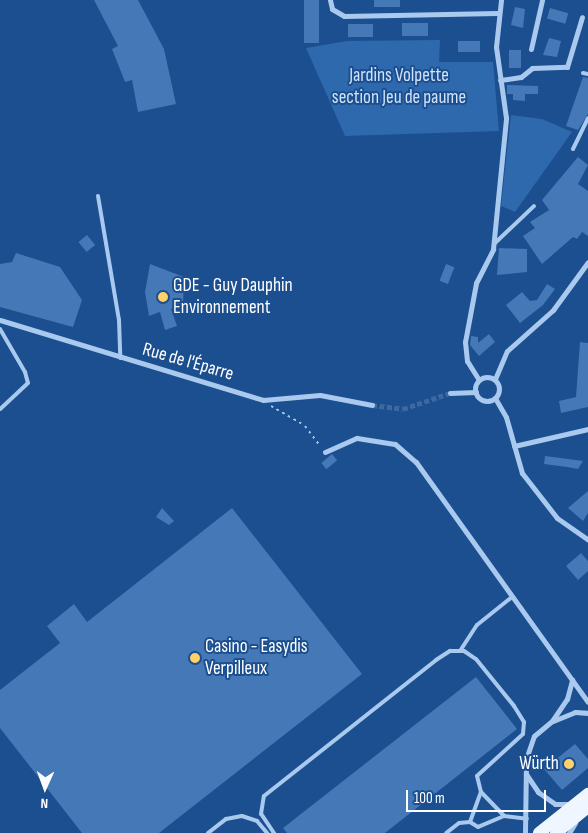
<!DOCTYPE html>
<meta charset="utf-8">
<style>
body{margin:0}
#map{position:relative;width:588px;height:833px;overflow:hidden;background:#1b4f8f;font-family:"Sofia Sans Condensed",sans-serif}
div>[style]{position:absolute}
.green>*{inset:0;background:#2e69ad}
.building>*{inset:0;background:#4478b7;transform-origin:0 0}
.street-tunnel>*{height:5px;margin-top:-2.5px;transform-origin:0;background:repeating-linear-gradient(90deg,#3d69a0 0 5px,transparent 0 7.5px)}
.path>*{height:2px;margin-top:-1px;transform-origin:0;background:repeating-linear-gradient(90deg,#a9c9ee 0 2.5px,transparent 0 6.5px)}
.lane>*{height:4px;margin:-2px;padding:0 2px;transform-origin:2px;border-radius:2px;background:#a9c9ee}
.street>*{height:5px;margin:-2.5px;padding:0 2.5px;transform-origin:2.5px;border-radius:2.5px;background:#a9c9ee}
.street>.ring{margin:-2.5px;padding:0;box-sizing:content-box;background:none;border:5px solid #a9c9ee;border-radius:50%}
.primary>*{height:12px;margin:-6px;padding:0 6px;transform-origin:6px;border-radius:6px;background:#f0f6ff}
.dots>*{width:14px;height:14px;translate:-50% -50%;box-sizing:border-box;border:2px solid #1b4f8f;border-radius:50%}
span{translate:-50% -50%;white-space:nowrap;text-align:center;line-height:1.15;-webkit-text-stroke:4px #1b4f8f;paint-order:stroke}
.park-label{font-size:19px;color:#cfe3fa}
.poi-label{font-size:19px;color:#fff}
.left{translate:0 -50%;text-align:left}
.right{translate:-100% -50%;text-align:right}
.street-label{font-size:19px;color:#fff}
.north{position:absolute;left:20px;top:763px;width:50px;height:50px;-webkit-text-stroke:4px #1b4f8f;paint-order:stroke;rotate:182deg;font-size:14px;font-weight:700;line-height:20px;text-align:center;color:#fff}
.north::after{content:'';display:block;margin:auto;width:18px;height:22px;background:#fff;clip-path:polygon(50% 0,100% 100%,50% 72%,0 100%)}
.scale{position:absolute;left:406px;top:790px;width:140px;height:22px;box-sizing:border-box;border:2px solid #fff;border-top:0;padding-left:6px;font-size:15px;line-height:18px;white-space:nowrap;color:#fff;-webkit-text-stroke:4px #1b4f8f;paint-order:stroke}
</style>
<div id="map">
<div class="green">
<div style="clip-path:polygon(440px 40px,439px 62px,493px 62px,499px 131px,345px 136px,306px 48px,347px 41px)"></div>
<div style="clip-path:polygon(511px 115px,542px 119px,572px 132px,515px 212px,501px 206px)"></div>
</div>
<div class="building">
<div style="clip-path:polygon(94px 0,138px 0,164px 49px,176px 104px,138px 112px,132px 80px,125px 82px,112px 49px,118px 46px)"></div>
<div style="left:304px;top:0;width:15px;height:43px"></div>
<div style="left:374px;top:0;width:26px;height:7px"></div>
<div style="clip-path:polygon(515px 7px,525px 9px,523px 28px,511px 25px)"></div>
<div style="left:550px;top:8px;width:19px;height:11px;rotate:16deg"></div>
<div style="left:402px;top:23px;width:26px;height:13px"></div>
<div style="left:348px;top:24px;width:25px;height:13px"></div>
<div style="clip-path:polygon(549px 38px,561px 41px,557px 57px,543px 55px)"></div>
<div style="left:458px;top:41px;width:22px;height:11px"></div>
<div style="left:509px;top:50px;width:12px;height:18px"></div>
<div style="clip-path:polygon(583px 77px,588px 78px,588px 114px,578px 130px,566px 126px)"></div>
<div style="clip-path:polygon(507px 85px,538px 86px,538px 94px,525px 94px,525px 101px,513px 100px,513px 94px,507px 94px)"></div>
<div style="clip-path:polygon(578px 157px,588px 165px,578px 184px,588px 191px,588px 236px,582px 232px,577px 239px,573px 237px,542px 264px,523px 236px,535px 228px,530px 222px,549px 210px,542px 200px)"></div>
<div style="left:87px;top:235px;width:13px;height:11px;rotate:51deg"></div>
<div style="clip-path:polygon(499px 248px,527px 249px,527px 272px,497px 275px)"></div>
<div style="clip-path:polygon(16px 253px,60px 267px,82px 300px,73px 327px,0 307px,0 264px,12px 262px)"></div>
<div style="clip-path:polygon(150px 264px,184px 277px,183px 305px,171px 309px,177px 326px,165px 330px,160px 312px,149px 316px,145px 292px)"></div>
<div style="left:446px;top:264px;width:9px;height:18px;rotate:21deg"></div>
<div style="clip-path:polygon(547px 284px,555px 289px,543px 305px,520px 323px,506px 305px,522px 292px,530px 301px,537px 300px)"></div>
<div style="clip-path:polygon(489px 334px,495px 342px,479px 356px,470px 345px,471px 336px,478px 337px,478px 343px)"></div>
<div style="clip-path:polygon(580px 342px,588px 343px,588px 407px,561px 413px,559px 401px,576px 397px)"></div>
<div style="left:332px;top:454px;width:8px;height:14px;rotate:50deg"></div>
<div style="clip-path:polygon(545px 456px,568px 459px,583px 461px,578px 469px,567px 467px,544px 464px)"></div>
<div style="clip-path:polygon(588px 491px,588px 513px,583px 521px,568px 508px)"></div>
<div style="clip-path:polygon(162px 508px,174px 521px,169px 525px,156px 517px)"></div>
<div style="clip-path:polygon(232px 508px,362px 674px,159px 833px,82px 833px,0 728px,0 690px,60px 643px,47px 626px,74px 604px,87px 622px)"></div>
<div style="clip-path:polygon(581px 553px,588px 561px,588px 571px,578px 580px,566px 566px)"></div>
<div style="clip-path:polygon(476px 677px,517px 729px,385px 833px,287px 833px,283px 828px)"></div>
<div style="clip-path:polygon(575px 744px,588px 759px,588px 768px,562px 790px,544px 769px)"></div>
</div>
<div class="street-tunnel">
<div style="left:372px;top:405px;width:31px;rotate:7deg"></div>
<div style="left:403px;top:409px;width:50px;rotate:-18.8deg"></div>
</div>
<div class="path">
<div style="left:271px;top:406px;width:39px;rotate:30deg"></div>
<div style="left:305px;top:426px;width:25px;rotate:53deg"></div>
</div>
<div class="lane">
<div style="left:583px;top:73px;width:5px;rotate:11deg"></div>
<div style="left:573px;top:149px;width:34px;rotate:-64deg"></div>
<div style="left:98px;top:196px;width:126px;rotate:80.4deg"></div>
<div style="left:119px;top:320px;width:38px;rotate:88deg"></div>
<div style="left:494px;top:244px;width:55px;rotate:-43.5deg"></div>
<div style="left:0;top:329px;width:50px;rotate:59.8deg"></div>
<div style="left:25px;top:372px;width:11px;rotate:75deg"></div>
<div style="left:28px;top:383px;width:38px;rotate:137deg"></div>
<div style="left:460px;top:651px;width:31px;rotate:-57deg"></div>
<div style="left:477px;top:625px;width:45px;rotate:-38.7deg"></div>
<div style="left:504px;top:816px;width:23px;rotate:7deg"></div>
<div style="left:470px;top:822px;width:32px;rotate:-70deg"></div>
<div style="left:208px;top:833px;width:23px;rotate:-38deg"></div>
<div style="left:226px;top:819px;width:16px;rotate:-11deg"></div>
<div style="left:242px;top:816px;width:16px;rotate:18deg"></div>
<div style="left:257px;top:821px;width:16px;rotate:50deg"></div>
<div style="left:274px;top:833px;width:23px;rotate:-124deg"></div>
<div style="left:261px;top:814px;width:18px;rotate:-81deg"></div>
<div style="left:264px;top:796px;width:219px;rotate:-38.3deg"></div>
<div style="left:436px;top:660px;width:17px;rotate:-33deg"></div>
<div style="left:450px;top:651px;width:14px"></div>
<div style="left:464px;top:651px;width:14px;rotate:34deg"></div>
<div style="left:476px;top:659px;width:60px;rotate:51deg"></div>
<div style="left:514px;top:706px;width:19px;rotate:58deg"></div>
<div style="left:524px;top:722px;width:12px;rotate:95deg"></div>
<div style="left:523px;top:734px;width:62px;rotate:137.6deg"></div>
<div style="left:477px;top:776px;width:16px;rotate:76deg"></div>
<div style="left:481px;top:792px;width:33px;rotate:46deg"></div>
<div style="left:504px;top:816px;width:28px;rotate:157deg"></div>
<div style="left:478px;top:827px;width:9px;rotate:-148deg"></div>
<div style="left:470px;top:822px;width:11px;rotate:175deg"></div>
<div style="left:459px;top:823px;width:16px;rotate:142deg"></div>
</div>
<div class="street">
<div style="left:330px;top:0;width:9px;rotate:77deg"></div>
<div style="left:332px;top:9px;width:14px;rotate:30deg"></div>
<div style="left:344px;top:16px;width:153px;rotate:-1.1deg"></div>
<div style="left:531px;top:49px;width:50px;rotate:-77.3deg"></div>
<div style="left:500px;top:80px;width:21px;rotate:-8deg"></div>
<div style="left:521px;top:77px;width:14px;rotate:-39deg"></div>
<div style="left:532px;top:68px;width:35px;rotate:-2deg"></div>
<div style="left:567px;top:67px;width:52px;rotate:-73.3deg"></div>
<div style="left:0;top:320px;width:275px;rotate:16.9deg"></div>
<div style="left:263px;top:400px;width:57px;rotate:-5deg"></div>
<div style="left:320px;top:395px;width:53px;rotate:10.9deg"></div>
<div class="ring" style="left:475px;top:377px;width:19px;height:19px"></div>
<div style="left:495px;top:379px;width:30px;rotate:-67deg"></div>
<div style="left:507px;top:351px;width:62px;rotate:-41.7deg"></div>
<div style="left:553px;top:310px;width:59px;rotate:-53.9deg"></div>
<div style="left:479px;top:380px;width:22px;rotate:-122deg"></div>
<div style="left:467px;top:361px;width:19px;rotate:-96deg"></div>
<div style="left:465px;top:342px;width:60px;rotate:-79.4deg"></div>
<div style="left:476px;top:283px;width:38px;rotate:-63deg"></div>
<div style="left:493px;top:249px;width:132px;rotate:-84.3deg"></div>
<div style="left:506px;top:118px;width:72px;rotate:-98deg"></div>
<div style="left:496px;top:47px;width:47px;rotate:-83.9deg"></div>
<div style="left:450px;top:393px;width:26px;rotate:-2deg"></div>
<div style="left:495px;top:398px;width:22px;rotate:60deg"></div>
<div style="left:506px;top:417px;width:58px;rotate:74.1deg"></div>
<div style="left:522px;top:473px;width:57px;rotate:52.1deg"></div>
<div style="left:557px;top:518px;width:38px;rotate:35deg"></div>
<div style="left:514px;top:446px;width:76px;rotate:-12.9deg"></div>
<div style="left:325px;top:452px;width:35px;rotate:-24deg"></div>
<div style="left:357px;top:438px;width:38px;rotate:9deg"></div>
<div style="left:395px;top:444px;width:28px;rotate:41deg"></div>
<div style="left:416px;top:462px;width:295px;rotate:54.4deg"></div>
<div style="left:553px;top:721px;width:24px;rotate:-22deg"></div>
<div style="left:575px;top:712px;width:13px;rotate:4deg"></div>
<div style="left:526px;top:774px;width:22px;rotate:56deg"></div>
<div style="left:538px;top:792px;width:21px;rotate:35deg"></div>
<div style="left:555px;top:804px;width:16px"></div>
<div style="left:525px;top:833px;width:74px;rotate:-89.2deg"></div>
<div style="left:526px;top:759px;width:24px;rotate:-71deg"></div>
<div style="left:534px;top:736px;width:23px;rotate:-40deg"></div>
<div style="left:552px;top:721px;width:27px;rotate:-56deg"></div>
<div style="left:567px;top:699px;width:20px;rotate:-75deg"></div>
<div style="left:569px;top:833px;width:12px;rotate:-59deg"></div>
</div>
<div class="primary">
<div style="left:539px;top:833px;width:63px;rotate:-38.5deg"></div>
<div style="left:556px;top:833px;width:41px;rotate:-39.1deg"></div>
</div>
<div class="dots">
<div style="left:163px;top:297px;background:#ffd166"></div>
<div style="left:195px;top:658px;background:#ffd166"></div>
<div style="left:569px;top:764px;background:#ffd166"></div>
</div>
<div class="park-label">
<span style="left:399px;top:87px">Jardins Volpette<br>section Jeu de paume</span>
</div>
<div class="poi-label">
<span class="left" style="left:173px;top:297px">GDE - Guy Dauphin<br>Environnement</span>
<span class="left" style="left:205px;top:658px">Casino - Easydis<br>Verpilleux</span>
<span class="right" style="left:559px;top:764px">Würth</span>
</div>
<div class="street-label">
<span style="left:188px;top:362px;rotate:16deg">Rue de l'Éparre</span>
</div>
<div class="north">N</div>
<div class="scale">100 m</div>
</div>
